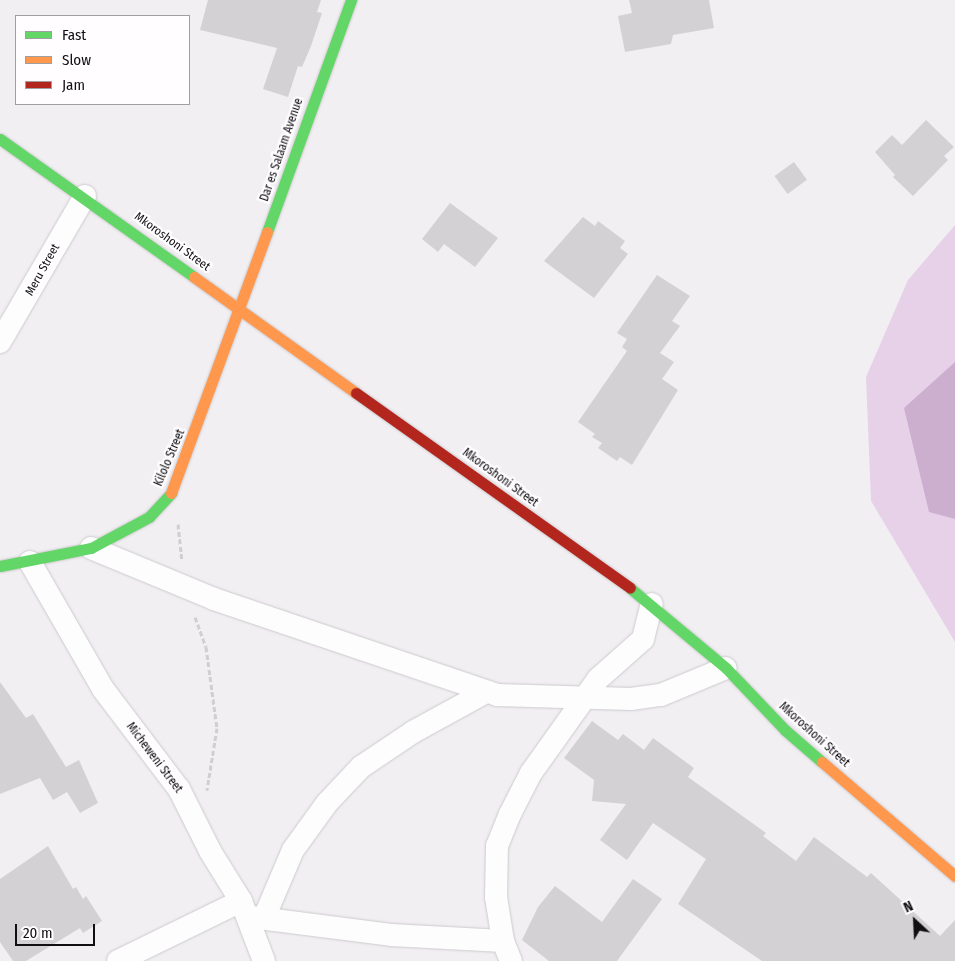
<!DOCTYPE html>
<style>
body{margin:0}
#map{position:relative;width:955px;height:961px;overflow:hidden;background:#f2eff3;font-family:"Fira Sans Condensed",sans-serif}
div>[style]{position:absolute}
.green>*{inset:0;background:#e6d1e9}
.water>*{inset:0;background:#ccafcf}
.building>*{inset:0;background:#d3d1d4;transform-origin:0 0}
.path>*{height:3px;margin-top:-1.5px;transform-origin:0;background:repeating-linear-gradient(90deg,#d0cfd0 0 5px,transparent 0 7.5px)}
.roads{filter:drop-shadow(0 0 1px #cccacd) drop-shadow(0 0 1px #cccacd)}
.street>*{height:22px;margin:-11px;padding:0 11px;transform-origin:11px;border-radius:11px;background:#fdfdfd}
.fast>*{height:11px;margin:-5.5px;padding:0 5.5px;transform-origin:5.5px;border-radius:5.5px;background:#63d668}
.slow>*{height:11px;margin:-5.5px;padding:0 5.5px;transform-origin:5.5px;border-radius:5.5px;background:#ff974d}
.jam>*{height:11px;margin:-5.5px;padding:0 5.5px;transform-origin:5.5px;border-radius:5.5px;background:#b3261e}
span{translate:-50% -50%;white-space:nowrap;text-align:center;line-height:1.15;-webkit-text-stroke:4.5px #fffdff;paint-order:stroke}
.street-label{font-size:12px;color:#111011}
.legend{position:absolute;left:15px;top:15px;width:175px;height:90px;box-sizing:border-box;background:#fffdff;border:1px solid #a09ea0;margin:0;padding:6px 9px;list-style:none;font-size:15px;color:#111011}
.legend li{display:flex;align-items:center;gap:10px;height:25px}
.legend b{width:25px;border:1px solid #a09ea0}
.north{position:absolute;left:890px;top:896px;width:50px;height:50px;-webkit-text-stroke:4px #fffdff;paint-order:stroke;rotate:335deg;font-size:14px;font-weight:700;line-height:20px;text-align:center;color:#111011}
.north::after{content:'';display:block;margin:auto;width:18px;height:22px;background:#111011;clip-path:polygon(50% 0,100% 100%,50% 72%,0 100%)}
.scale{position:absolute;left:15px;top:924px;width:80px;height:22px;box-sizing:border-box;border:2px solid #111011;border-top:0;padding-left:6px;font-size:15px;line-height:18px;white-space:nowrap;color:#111011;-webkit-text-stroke:4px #fffdff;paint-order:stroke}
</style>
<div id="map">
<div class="green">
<div style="clip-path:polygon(955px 225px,955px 642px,871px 501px,866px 377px,908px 280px)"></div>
</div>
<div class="water">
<div style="clip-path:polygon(955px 362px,955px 519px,929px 512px,904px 408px)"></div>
</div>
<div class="building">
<div style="clip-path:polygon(208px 0,321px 0,317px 12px,322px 13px,311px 46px,302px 67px,298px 66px,288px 97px,263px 89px,277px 48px,200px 30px)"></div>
<div style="clip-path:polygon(629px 0,709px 0,714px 28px,673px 35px,671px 44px,625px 52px,618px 16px,632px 13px)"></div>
<div style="clip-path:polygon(926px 120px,954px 147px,944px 156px,948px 160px,913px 196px,893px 177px,895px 175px,875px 152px,892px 135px,902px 145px)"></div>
<div style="left:794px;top:162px;width:22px;height:24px;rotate:54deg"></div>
<div style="clip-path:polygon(450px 203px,498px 238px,475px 267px,444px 244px,438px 252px,422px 239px)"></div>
<div style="clip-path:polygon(583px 217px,595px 226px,598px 221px,625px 241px,620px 248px,628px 254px,594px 298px,544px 261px)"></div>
<div style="clip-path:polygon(657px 275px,690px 296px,672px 321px,680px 326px,660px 353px,674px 362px,662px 379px,678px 390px,632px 465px,620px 457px,617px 461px,598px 448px,602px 443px,592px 437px,595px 434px,578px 422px,627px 351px,622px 347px,627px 339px,617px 333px)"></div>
<div style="clip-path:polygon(0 682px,26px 718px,33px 714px,66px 767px,79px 760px,98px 803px,80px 813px,67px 792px,53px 800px,40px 778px,0 794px)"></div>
<div style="clip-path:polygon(592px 721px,618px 740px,623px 734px,644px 750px,653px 738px,694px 768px,688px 777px,766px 833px,763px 836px,796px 861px,814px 837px,867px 877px,871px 873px,940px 936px,955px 920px,955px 961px,762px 961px,678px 904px,706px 859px,653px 823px,627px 860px,600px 840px,626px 804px,592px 801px,594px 780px,564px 758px)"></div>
<div style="clip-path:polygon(48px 846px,73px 889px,76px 887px,83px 899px,86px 896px,102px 921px,83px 933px,80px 928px,26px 961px,13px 961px,0 942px,0 879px)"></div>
<div style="clip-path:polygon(633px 879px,662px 899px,617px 961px,549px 961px,522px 940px,538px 907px,555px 886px,602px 922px)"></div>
</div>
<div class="path">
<div style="left:178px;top:524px;width:36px;rotate:84deg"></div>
<div style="left:195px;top:617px;width:32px;rotate:70deg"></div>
<div style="left:206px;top:647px;width:82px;rotate:82.3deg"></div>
<div style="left:217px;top:728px;width:63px;rotate:99.2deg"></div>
</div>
<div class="roads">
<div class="street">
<div style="left:0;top:342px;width:169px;rotate:-59.8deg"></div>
<div style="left:91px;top:548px;width:133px;rotate:22.5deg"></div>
<div style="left:214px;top:599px;width:299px;rotate:18.7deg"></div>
<div style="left:497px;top:695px;width:134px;rotate:1.7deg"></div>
<div style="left:631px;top:699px;width:30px;rotate:-8deg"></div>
<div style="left:661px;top:695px;width:70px;rotate:-22.6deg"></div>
<div style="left:30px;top:562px;width:146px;rotate:60.1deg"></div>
<div style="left:103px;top:689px;width:126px;rotate:52.8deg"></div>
<div style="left:179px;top:789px;width:69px;rotate:63.4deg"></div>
<div style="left:210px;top:851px;width:59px;rotate:58.2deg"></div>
<div style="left:241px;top:901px;width:64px;rotate:69deg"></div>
<div style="left:251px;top:917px;width:141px;rotate:7.3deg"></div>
<div style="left:391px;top:935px;width:112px;rotate:3.1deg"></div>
<div style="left:264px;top:918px;width:74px;rotate:-66.9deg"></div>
<div style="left:293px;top:850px;width:58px;rotate:-54.1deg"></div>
<div style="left:327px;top:803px;width:50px;rotate:-46.6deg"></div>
<div style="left:361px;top:767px;width:63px;rotate:-33.9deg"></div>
<div style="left:413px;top:732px;width:83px;rotate:-28.7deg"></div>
<div style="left:118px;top:961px;width:137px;rotate:-26deg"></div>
<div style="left:511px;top:961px;width:22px;rotate:-112deg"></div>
<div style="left:503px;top:941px;width:45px;rotate:-99deg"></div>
<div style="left:496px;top:897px;width:51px;rotate:-88.9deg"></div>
<div style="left:497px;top:846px;width:35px;rotate:-68deg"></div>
<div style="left:510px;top:814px;width:46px;rotate:-62.9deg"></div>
<div style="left:531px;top:773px;width:115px;rotate:-54.5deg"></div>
<div style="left:598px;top:679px;width:60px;rotate:-41.6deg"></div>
<div style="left:643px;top:639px;width:36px;rotate:-76deg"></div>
</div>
<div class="fast">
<div style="left:0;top:139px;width:238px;rotate:35.4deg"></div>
<div style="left:267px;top:232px;width:247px;rotate:-70.1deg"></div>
<div style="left:0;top:566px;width:93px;rotate:-11.2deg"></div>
<div style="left:91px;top:548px;width:66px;rotate:-28.1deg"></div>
<div style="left:149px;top:517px;width:33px;rotate:-47deg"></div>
<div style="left:630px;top:588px;width:125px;rotate:39.8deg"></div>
<div style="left:726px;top:668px;width:86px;rotate:46.4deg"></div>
<div style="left:785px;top:730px;width:49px;rotate:40.9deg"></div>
</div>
<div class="slow">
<div style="left:194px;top:277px;width:199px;rotate:35.6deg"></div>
<div style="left:171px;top:493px;width:278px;rotate:-69.8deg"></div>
<div style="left:822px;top:762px;width:175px;rotate:40.6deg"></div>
</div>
<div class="jam">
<div style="left:356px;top:393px;width:336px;rotate:35.4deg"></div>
</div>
</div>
<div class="street-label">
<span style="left:282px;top:150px;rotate:-71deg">Dar es Salaam Avenue</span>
<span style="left:172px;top:242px;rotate:36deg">Mkoroshoni Street</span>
<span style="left:43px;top:270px;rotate:-61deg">Meru Street</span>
<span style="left:170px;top:458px;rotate:-67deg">Kilolo Street</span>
<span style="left:500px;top:478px;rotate:36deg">Mkoroshoni Street</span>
<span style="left:814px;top:735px;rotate:42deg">Mkoroshoni Street</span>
<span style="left:154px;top:758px;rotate:53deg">Micheweni Street</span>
</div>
<ul class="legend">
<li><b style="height:6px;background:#63d668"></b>Fast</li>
<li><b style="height:6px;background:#ff974d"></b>Slow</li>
<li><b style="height:6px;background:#b3261e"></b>Jam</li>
</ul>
<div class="north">N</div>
<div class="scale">20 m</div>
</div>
